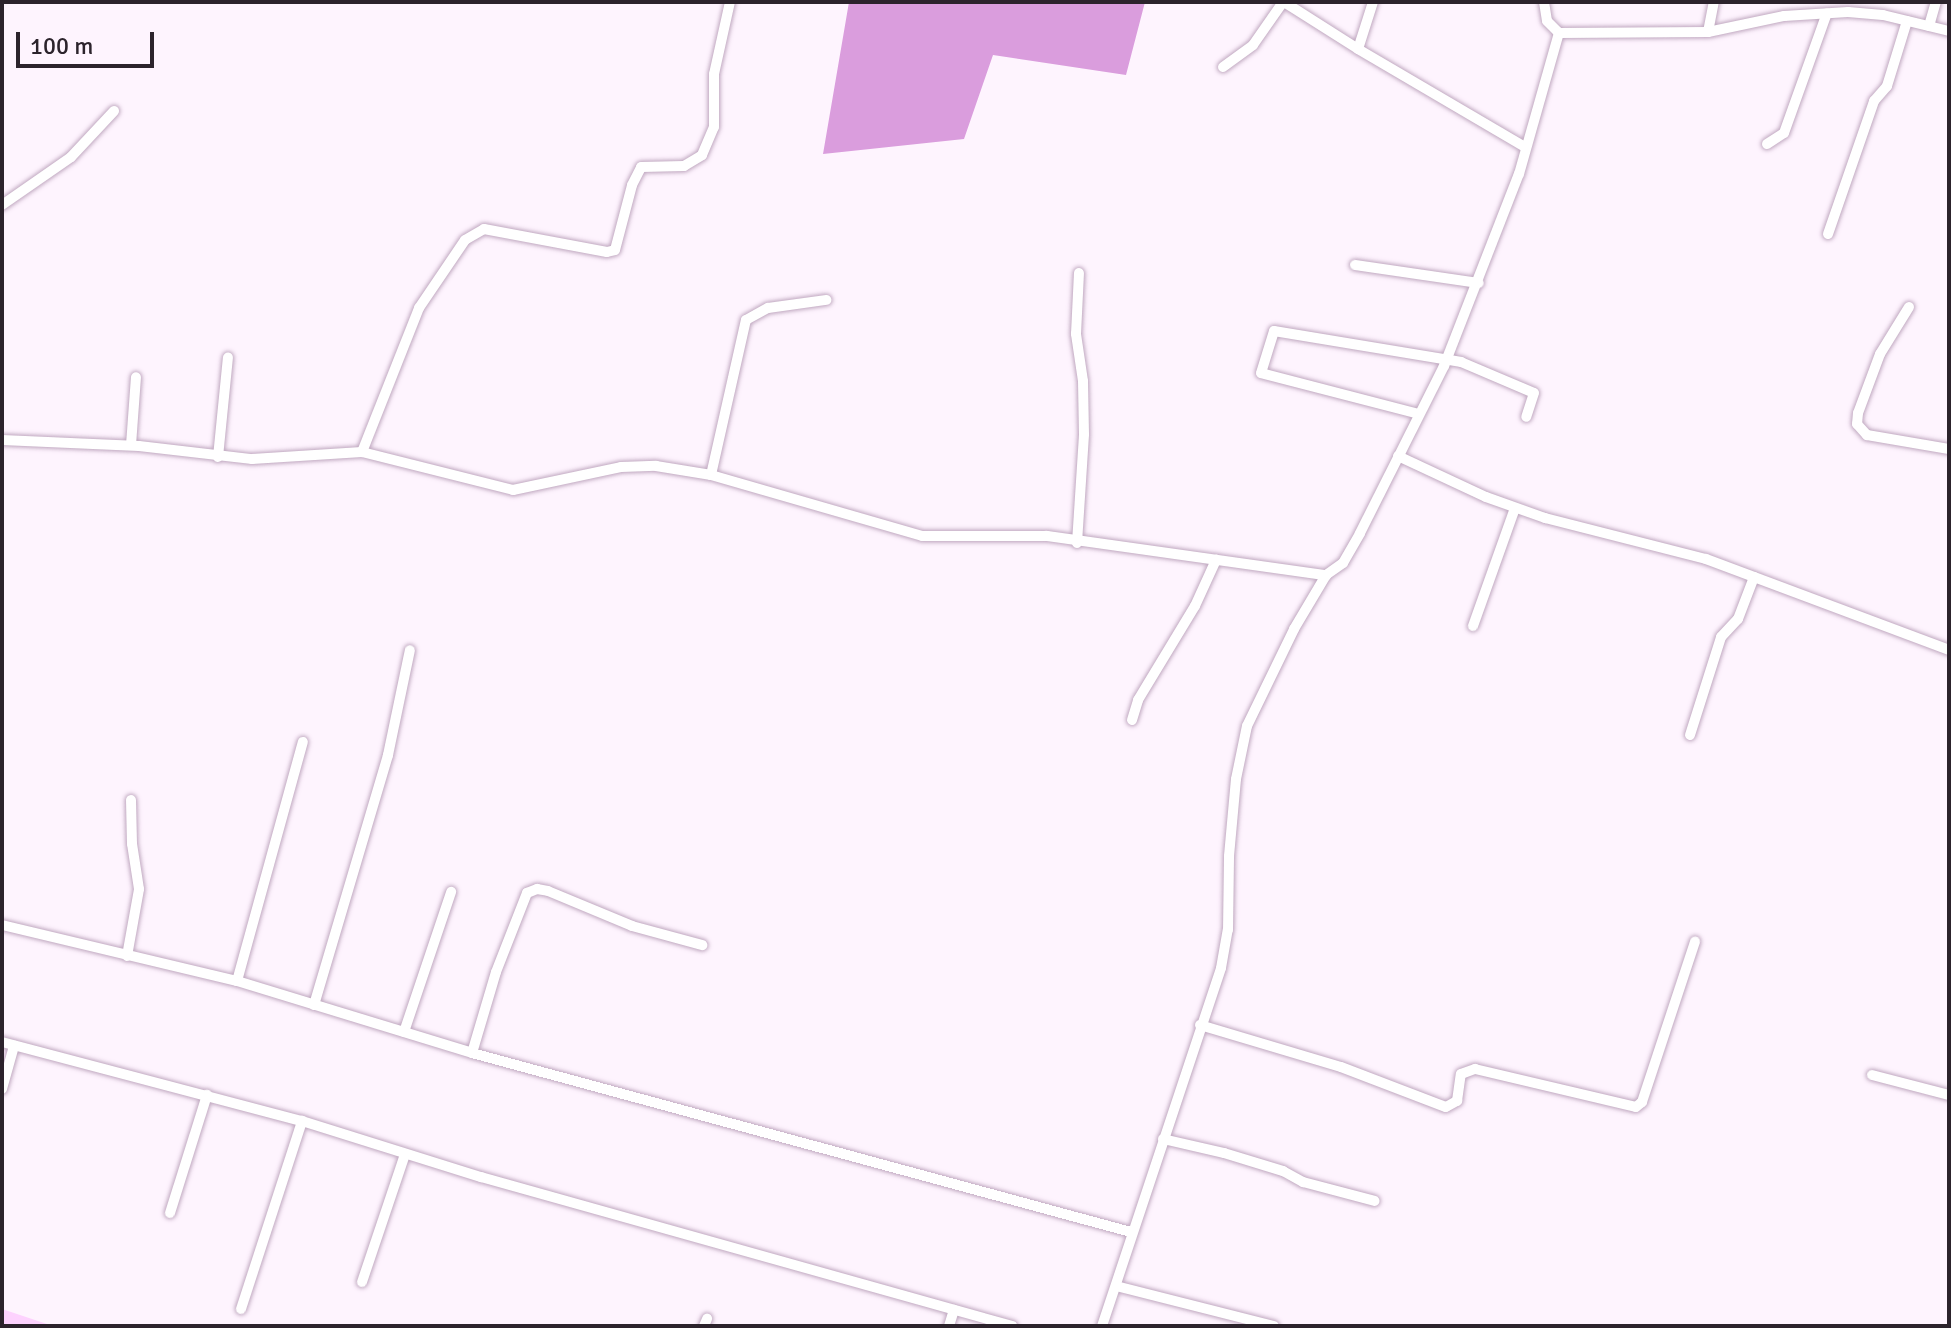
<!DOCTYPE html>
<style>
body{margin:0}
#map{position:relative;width:1951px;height:1328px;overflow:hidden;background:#fef4fe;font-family:Signika,sans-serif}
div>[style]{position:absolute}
.green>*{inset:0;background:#fdd2fe}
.forest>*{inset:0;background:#da9ddd}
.roads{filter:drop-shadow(0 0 2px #c0a8c0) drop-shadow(0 0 2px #c0a8c0)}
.minor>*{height:10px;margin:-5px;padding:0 5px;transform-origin:5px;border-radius:5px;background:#fff}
span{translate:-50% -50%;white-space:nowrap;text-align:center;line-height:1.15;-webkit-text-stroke:6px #fef4fe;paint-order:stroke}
.frame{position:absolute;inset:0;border:4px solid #2c232c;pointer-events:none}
.scale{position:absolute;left:16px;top:32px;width:138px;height:36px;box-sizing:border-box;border:4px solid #2c232c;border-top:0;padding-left:10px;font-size:24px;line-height:28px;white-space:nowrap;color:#2c232c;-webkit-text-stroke:6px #fef4fe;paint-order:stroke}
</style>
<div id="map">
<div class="green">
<div style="clip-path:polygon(2px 1309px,53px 1326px,2px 1326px)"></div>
</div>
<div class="forest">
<div style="clip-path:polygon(849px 2px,1145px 2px,1126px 75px,993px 55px,964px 139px,823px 154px)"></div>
</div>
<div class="roads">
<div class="minor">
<div style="left:1284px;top:2px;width:88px;rotate:32.4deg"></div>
<div style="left:1373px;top:2px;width:49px;rotate:107.7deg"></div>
<div style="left:1358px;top:49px;width:194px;rotate:30.4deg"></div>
<div style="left:1544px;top:2px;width:19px;rotate:81deg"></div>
<div style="left:1547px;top:21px;width:17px;rotate:45deg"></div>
<div style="left:1929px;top:26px;width:25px;rotate:-74deg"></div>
<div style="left:1708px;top:32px;width:31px;rotate:-79deg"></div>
<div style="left:1223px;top:67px;width:37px;rotate:-36deg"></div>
<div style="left:1253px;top:45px;width:52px;rotate:-55.1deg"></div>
<div style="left:1767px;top:144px;width:20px;rotate:-33deg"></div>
<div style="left:1784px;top:133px;width:127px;rotate:-70.3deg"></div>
<div style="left:2px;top:205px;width:84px;rotate:-34.8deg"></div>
<div style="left:71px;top:157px;width:63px;rotate:-46.9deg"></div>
<div style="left:1828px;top:234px;width:141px;rotate:-70.9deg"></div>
<div style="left:1874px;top:101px;width:20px;rotate:-49deg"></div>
<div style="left:1887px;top:86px;width:68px;rotate:-72.9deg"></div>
<div style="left:1355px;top:265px;width:125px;rotate:8.3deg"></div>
<div style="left:1909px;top:307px;width:55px;rotate:121.7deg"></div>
<div style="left:1880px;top:354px;width:63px;rotate:110.4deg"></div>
<div style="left:1858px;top:413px;width:11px;rotate:95deg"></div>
<div style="left:1857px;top:424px;width:15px;rotate:48deg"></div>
<div style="left:1867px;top:435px;width:83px;rotate:9.7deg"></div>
<div style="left:1419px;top:414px;width:163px;rotate:-165.5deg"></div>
<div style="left:1261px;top:373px;width:44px;rotate:-72.8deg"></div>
<div style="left:1274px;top:331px;width:190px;rotate:9.4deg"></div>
<div style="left:1461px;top:362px;width:79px;rotate:23deg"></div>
<div style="left:1534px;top:393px;width:25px;rotate:108deg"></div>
<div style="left:2px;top:440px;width:137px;rotate:2.5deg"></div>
<div style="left:139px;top:446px;width:114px;rotate:6.6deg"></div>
<div style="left:252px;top:459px;width:110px;rotate:-3.6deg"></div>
<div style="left:362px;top:452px;width:156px;rotate:14.1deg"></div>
<div style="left:513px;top:490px;width:110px;rotate:-12deg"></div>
<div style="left:621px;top:467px;width:35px;rotate:-2deg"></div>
<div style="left:656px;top:466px;width:56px;rotate:9.3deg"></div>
<div style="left:711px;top:475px;width:220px;rotate:16.1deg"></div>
<div style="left:922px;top:536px;width:125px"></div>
<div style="left:1047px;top:536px;width:282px;rotate:8deg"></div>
<div style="left:131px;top:445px;width:68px;rotate:-85.8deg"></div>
<div style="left:362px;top:452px;width:155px;rotate:-68.4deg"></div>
<div style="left:419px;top:308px;width:82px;rotate:-55.9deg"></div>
<div style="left:465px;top:240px;width:22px;rotate:-30deg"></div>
<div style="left:484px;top:229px;width:125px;rotate:10.6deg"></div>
<div style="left:607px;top:252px;width:8px;rotate:-14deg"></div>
<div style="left:615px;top:250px;width:67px;rotate:-75.3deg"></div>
<div style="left:632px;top:185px;width:20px;rotate:-63deg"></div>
<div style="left:641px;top:167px;width:43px;rotate:-1.3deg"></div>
<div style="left:684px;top:166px;width:21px;rotate:-31deg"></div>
<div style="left:702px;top:155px;width:30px;rotate:-67deg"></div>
<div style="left:714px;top:127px;width:53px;rotate:-90deg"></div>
<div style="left:714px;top:74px;width:74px;rotate:-77.5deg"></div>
<div style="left:1398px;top:456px;width:97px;rotate:25deg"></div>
<div style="left:1486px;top:497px;width:63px;rotate:19.6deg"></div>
<div style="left:1545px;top:518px;width:166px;rotate:14.3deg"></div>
<div style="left:1706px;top:559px;width:259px;rotate:20.5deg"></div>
<div style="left:218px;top:457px;width:100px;rotate:-84.3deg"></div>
<div style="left:711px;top:475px;width:159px;rotate:-77.3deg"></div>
<div style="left:746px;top:320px;width:25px;rotate:-29deg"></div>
<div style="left:768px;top:308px;width:59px;rotate:-7.9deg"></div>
<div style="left:1077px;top:543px;width:109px;rotate:-86.3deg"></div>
<div style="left:1084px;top:434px;width:53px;rotate:-91.1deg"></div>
<div style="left:1083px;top:381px;width:48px;rotate:-98.5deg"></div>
<div style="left:1076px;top:334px;width:61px;rotate:-87.2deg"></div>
<div style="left:1473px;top:626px;width:125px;rotate:-70.4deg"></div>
<div style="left:1132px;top:720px;width:21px;rotate:-73deg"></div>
<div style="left:1138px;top:700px;width:110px;rotate:-58.8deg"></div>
<div style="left:1195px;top:606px;width:51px;rotate:-65.5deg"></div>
<div style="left:1690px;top:735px;width:103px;rotate:-72.4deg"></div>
<div style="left:1721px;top:637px;width:25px;rotate:-47deg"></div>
<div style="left:1738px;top:619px;width:45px;rotate:-69.1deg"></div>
<div style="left:2px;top:925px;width:242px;rotate:13.4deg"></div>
<div style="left:237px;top:981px;width:246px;rotate:17deg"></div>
<div style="left:472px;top:1053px;width:683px;rotate:15.2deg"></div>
<div style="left:127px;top:956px;width:68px;rotate:-79.8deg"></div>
<div style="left:139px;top:889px;width:46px;rotate:-98.8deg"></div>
<div style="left:132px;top:844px;width:44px;rotate:-91.3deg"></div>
<div style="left:237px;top:981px;width:248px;rotate:-74.6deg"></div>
<div style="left:314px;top:1005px;width:261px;rotate:-73.5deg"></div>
<div style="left:388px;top:755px;width:107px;rotate:-78.2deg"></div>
<div style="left:1200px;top:1025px;width:147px;rotate:16.6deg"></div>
<div style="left:1341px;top:1067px;width:112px;rotate:20.9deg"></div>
<div style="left:1446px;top:1107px;width:13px;rotate:-29deg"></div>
<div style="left:1457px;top:1101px;width:27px;rotate:-82deg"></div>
<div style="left:1461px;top:1074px;width:15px;rotate:-20deg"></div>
<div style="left:1475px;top:1069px;width:165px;rotate:13.3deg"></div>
<div style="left:1636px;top:1107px;width:8px;rotate:-40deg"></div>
<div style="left:1642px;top:1102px;width:169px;rotate:-71.7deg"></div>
<div style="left:404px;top:1032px;width:148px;rotate:-71.4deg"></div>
<div style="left:2px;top:1042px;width:310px;rotate:14.8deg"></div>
<div style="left:302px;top:1121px;width:188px;rotate:17.4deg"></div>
<div style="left:481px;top:1177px;width:552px;rotate:15.67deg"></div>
<div style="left:472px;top:1053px;width:84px;rotate:-73.5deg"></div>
<div style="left:496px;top:972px;width:85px;rotate:-68.6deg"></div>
<div style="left:527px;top:893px;width:11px;rotate:-22deg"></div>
<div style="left:537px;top:889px;width:11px;rotate:10deg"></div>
<div style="left:548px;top:891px;width:91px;rotate:22.6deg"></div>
<div style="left:632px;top:926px;width:73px;rotate:15.2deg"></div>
<div style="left:1872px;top:1075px;width:80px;rotate:14.6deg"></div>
<div style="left:2px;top:1089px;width:45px;rotate:-74.4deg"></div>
<div style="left:1163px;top:1139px;width:63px;rotate:12.9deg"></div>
<div style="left:1224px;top:1153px;width:62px;rotate:17deg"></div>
<div style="left:1283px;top:1171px;width:23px;rotate:29deg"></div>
<div style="left:1303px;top:1182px;width:74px;rotate:14.8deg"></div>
<div style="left:170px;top:1213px;width:124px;rotate:-72.6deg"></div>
<div style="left:362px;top:1282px;width:135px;rotate:-71.4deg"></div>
<div style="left:1116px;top:1286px;width:163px;rotate:14.2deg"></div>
<div style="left:241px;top:1309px;width:198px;rotate:-72deg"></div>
<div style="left:704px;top:1326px;width:8px;rotate:-67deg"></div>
<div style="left:949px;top:1326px;width:17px;rotate:-73deg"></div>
<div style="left:1102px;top:1326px;width:377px;rotate:-71.6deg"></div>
<div style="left:1221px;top:968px;width:39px;rotate:-80deg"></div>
<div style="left:1228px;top:930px;width:74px;rotate:-89.2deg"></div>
<div style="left:1229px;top:856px;width:77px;rotate:-84.8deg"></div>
<div style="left:1236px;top:779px;width:54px;rotate:-78.3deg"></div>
<div style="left:1247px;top:726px;width:108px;rotate:-64.1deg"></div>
<div style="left:1294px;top:629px;width:63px;rotate:-59.3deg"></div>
<div style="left:1326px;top:575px;width:21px;rotate:-35deg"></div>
<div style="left:1343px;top:563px;width:34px;rotate:-60deg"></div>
<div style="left:1360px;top:533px;width:187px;rotate:-63.3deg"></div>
<div style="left:1444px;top:366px;width:206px;rotate:-68.7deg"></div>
<div style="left:1519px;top:174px;width:147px;rotate:-74.2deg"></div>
<div style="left:1559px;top:33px;width:149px;rotate:-0.4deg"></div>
<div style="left:1708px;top:32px;width:78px;rotate:-11.9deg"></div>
<div style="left:1784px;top:16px;width:64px;rotate:-3.6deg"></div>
<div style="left:1848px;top:12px;width:35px;rotate:5deg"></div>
<div style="left:1883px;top:15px;width:68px;rotate:13.6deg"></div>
</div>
</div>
<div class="frame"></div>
<div class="scale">100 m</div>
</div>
